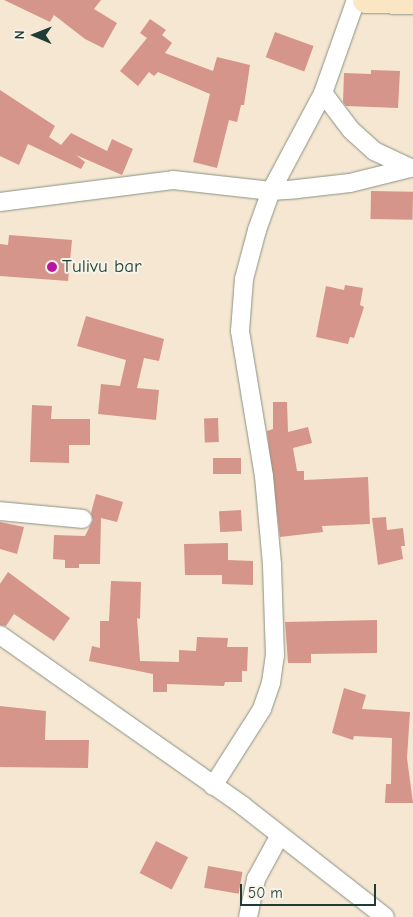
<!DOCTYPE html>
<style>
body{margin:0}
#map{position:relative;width:413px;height:917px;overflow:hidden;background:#f5e7d2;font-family:"Comic Neue",sans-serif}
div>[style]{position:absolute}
.building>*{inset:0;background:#d5958b;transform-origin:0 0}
.roads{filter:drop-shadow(0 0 1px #8a9283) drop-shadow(0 0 1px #8a9283)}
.street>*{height:18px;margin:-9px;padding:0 9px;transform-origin:9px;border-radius:9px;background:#fff}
.secondary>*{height:25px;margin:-12.5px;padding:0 12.5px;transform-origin:12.5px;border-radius:12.5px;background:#fbe6c4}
.dots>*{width:14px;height:14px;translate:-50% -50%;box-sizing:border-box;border:2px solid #f7f3e8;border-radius:50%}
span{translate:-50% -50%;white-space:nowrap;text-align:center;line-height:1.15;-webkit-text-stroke:4px #f7f3e8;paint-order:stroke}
.poi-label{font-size:19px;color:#1f3d34}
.left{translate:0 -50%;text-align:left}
.north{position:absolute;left:10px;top:10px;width:50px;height:50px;-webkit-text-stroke:4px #f7f3e8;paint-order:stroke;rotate:271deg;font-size:14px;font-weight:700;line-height:20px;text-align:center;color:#1f3d34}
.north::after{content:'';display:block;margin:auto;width:18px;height:22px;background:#1f3d34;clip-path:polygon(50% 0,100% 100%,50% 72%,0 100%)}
.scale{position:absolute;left:240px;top:884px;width:136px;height:22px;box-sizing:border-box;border:2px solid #1f3d34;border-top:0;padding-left:6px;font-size:15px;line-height:18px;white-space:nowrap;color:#1f3d34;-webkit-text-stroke:4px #f7f3e8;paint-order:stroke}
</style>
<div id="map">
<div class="building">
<div style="clip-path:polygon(4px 0,101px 0,94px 9px,117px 23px,103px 48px,85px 39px,54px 15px,50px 22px)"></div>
<div style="clip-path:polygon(150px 19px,166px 30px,162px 35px,172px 43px,165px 53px,213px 71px,217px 57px,250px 65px,244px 105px,241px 105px,237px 122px,229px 120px,217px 168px,193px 162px,210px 94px,158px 72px,154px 76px,149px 72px,138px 86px,120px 71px,147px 38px,140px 33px)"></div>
<div style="left:275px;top:32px;width:41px;height:27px;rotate:20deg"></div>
<div style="clip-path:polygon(371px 70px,400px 71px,398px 108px,346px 106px,343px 102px,344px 73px,371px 74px)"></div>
<div style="clip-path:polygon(0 90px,55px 126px,49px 137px,61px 145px,71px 133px,107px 151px,112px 139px,133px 149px,122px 175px,76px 155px,85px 162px,81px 169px,28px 144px,19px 165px,0 156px)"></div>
<div style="left:371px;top:191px;width:42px;height:28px;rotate:1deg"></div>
<div style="clip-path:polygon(9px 235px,72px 240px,68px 281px,0 276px,0 244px,8px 245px)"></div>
<div style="clip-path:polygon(345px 285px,363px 288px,360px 305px,364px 307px,354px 338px,350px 337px,348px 344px,316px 337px,326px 286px,344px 290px)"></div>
<div style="clip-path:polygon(86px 316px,164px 339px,159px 361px,144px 358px,137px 388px,159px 390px,156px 420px,98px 414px,101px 384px,120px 386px,126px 360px,77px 346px)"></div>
<div style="clip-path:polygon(273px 402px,287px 402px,288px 432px,308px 427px,312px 443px,293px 448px,297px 471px,304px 471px,304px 480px,368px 477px,370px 524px,322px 526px,323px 532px,280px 537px,267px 431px,273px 429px)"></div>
<div style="clip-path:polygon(32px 405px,52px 406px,51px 419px,90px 419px,90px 445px,69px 445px,69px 463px,30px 462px)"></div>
<div style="left:218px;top:418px;width:24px;height:14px;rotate:88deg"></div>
<div style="left:213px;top:458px;width:28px;height:16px"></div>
<div style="clip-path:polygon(96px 494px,123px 502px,117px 522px,101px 518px,100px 564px,79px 564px,79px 568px,65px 568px,65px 560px,53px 559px,54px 535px,85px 536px,93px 520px,91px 513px)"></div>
<div style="left:241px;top:510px;width:21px;height:22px;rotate:87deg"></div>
<div style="clip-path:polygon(386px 517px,387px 530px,403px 528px,405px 546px,401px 546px,403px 559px,378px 565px,372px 518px)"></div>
<div style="clip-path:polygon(0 522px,24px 527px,17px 554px,0 549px)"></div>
<div style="clip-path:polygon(228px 543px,228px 560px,253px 561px,253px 585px,222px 584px,222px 575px,185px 575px,184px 544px)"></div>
<div style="clip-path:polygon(8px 572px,70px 618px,54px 641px,14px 614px,6px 626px,0 625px,0 584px)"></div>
<div style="clip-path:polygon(111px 581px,141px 582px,140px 619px,137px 618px,140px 661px,179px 662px,179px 650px,196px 651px,197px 637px,228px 638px,227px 647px,248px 647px,247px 671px,242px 671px,242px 682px,225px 682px,224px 686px,167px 684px,167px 692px,153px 692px,153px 674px,89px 661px,92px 646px,100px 648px,100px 621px,109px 621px)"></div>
<div style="clip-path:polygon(377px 620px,377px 653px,311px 654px,311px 663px,288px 663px,285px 622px)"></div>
<div style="clip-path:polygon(344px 688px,366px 695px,362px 709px,410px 712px,407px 758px,413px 803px,385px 803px,386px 784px,391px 784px,392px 738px,354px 736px,353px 740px,332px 733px)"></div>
<div style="clip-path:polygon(0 706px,46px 711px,45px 740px,89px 740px,88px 768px,0 767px)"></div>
<div style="left:156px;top:841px;width:36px;height:36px;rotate:27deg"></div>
<div style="left:208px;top:866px;width:35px;height:22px;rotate:10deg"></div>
</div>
<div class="roads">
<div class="street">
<div style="left:323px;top:93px;width:46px;rotate:52.9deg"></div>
<div style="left:351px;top:130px;width:31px;rotate:42deg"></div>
<div style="left:374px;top:151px;width:40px;rotate:25deg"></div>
<div style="left:0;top:202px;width:174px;rotate:-7.2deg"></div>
<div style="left:173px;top:180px;width:99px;rotate:6.4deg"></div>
<div style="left:271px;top:191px;width:26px;rotate:-4deg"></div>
<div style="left:297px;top:189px;width:53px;rotate:-6.5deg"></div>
<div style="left:350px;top:183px;width:62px;rotate:-14deg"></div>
<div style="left:0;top:511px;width:83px;rotate:5.5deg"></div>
<div style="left:0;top:635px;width:297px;rotate:35.1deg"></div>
<div style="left:243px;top:806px;width:180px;rotate:38deg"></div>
<div style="left:213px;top:786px;width:91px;rotate:-57.5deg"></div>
<div style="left:262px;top:709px;width:28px;rotate:-71deg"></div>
<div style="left:271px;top:683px;width:27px;rotate:-82deg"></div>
<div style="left:275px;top:656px;width:92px;rotate:-91.9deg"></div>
<div style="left:272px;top:564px;width:88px;rotate:-95.2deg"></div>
<div style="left:264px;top:476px;width:147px;rotate:-99.4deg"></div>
<div style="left:240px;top:331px;width:52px;rotate:-85.6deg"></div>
<div style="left:244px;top:279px;width:51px;rotate:-75.1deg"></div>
<div style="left:257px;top:230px;width:41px;rotate:-70.3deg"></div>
<div style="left:271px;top:191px;width:111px;rotate:-62deg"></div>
<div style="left:323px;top:93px;width:99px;rotate:-70.5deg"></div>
<div style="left:248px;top:917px;width:39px;rotate:-78deg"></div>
<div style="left:256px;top:879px;width:50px;rotate:-61.4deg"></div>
</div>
<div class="secondary">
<div style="left:365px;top:0;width:48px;rotate:1.2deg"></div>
</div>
</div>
<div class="dots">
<div style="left:52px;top:267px;background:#b5179e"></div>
</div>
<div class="poi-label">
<span class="left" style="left:62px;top:267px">Tulivu bar</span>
</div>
<div class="north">N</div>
<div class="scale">50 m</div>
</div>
